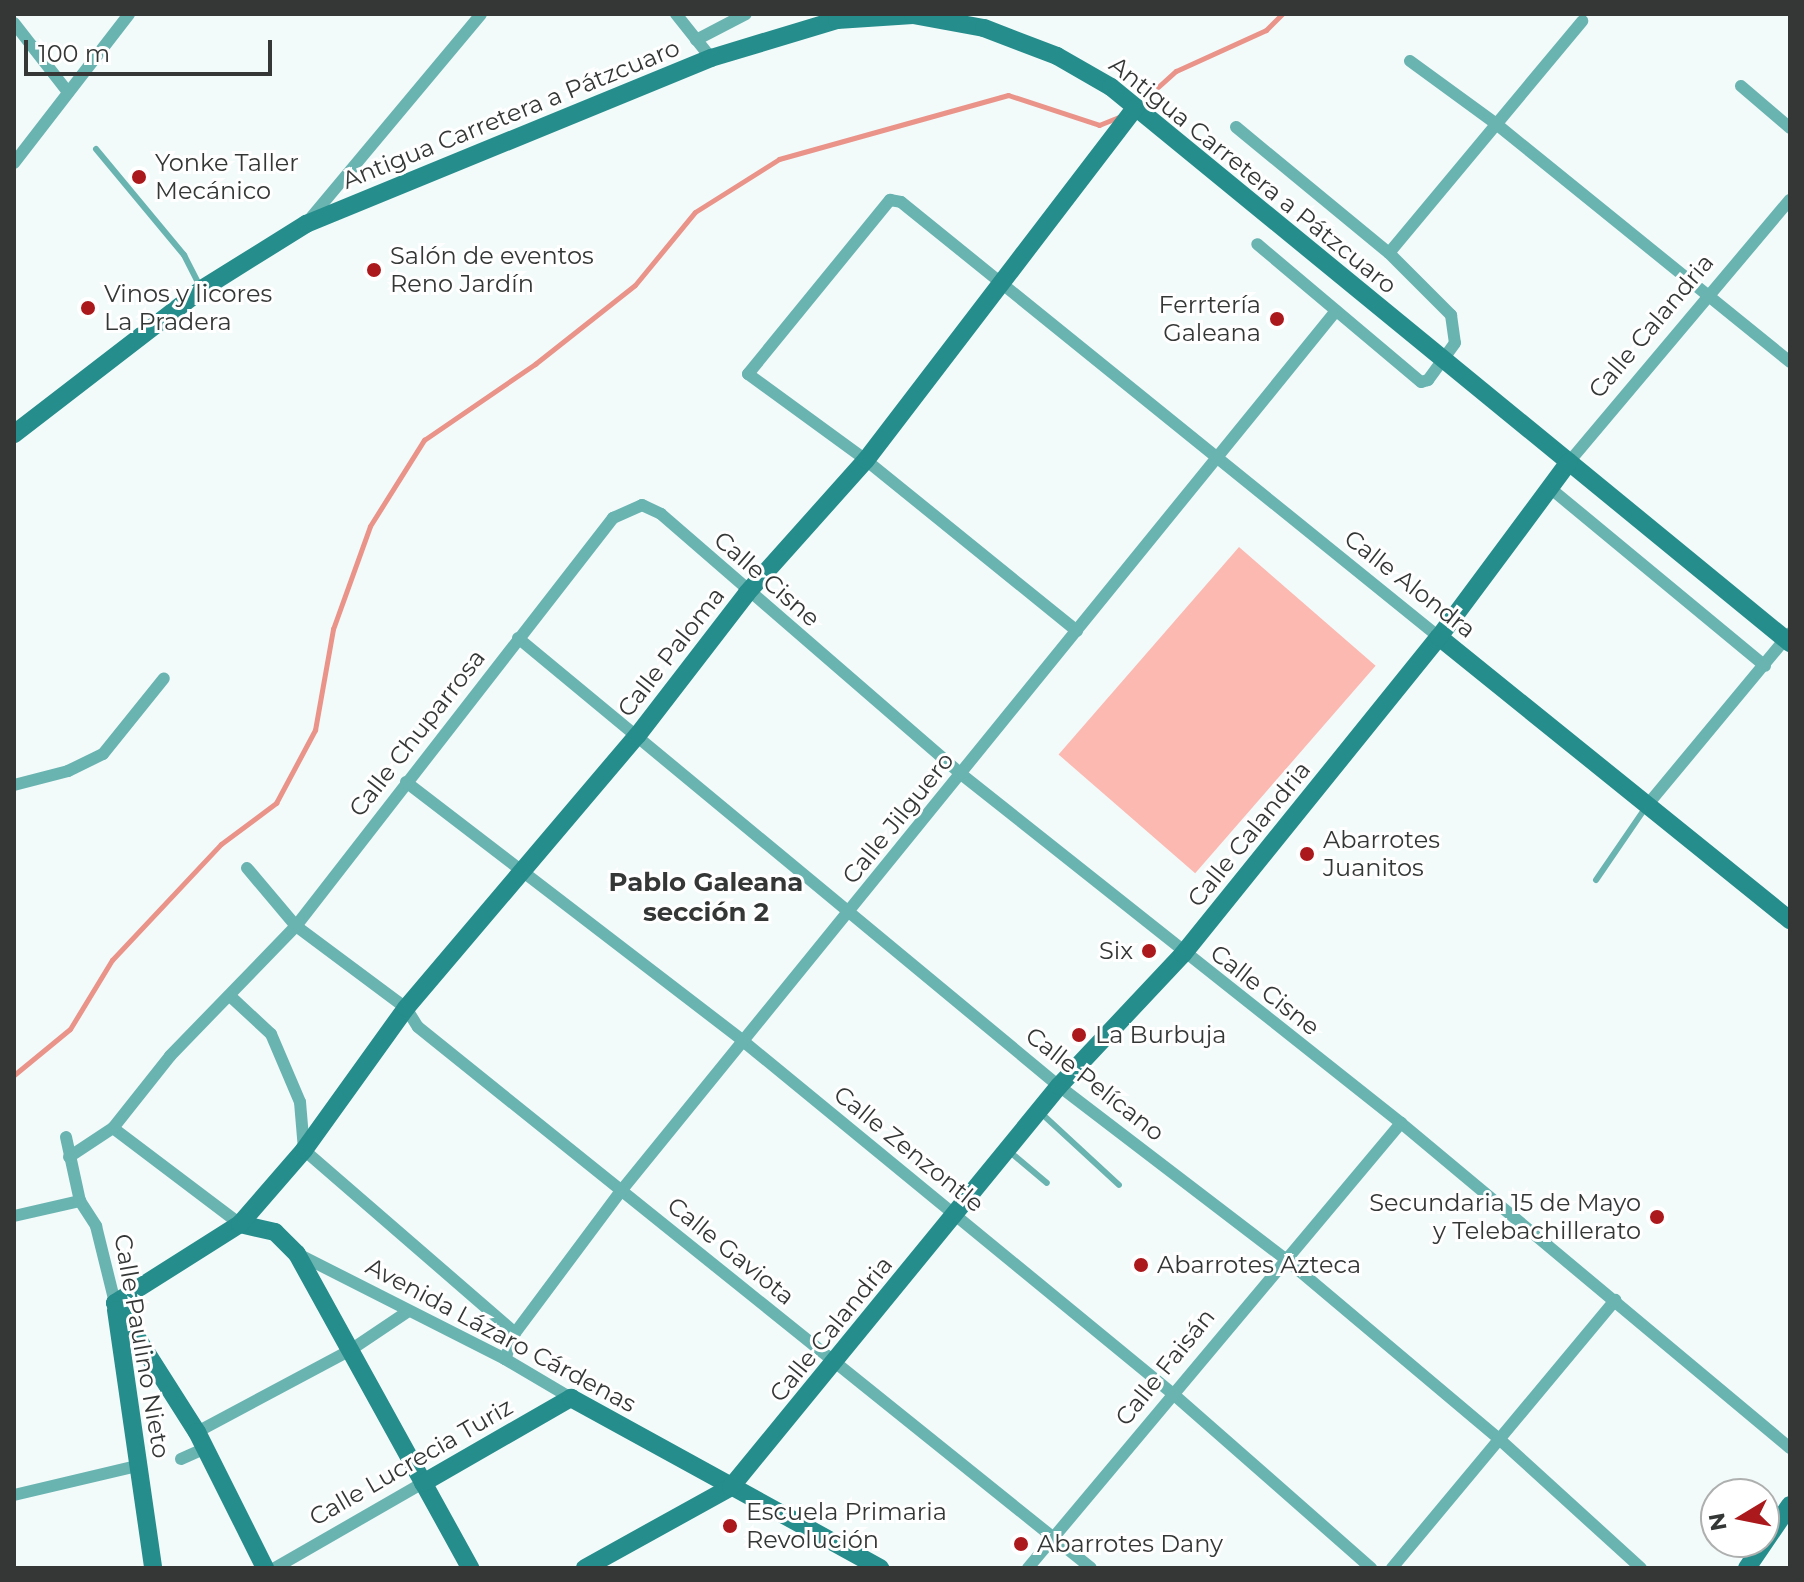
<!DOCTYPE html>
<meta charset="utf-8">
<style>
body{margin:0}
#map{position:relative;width:1804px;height:1582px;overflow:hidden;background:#f3fafa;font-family:Montserrat,sans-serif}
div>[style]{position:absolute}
.green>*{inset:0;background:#fbb9b1;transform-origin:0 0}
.stream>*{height:5px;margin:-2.5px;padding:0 2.5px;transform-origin:2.5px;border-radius:2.5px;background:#ea9389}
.lane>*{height:6px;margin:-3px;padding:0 3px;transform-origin:3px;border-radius:3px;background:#69b4b1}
.street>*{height:12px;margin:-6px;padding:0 6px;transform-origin:6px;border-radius:6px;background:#69b4b1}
.secondary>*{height:18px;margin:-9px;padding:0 9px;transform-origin:9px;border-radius:9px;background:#258d8b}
.dots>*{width:22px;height:22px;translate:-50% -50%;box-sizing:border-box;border:4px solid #fff;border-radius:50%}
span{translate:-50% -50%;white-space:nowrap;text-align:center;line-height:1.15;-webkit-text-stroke:6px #fff;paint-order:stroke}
.street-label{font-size:24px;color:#353737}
.poi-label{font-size:24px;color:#353737}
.left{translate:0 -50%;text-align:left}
.right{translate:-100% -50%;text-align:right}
.neighbourhood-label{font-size:26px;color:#353737;font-weight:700}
.frame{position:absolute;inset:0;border:16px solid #353737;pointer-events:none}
.north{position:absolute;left:1700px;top:1478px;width:80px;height:80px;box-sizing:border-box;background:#fff;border:2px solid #aeafaf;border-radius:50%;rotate:260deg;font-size:22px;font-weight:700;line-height:32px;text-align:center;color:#353737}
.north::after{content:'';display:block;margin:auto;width:28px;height:36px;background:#ac191c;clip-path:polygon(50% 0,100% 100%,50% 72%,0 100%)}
.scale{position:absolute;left:24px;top:40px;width:248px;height:36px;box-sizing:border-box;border:4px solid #353737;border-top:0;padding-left:10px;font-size:24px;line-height:28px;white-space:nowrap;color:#353737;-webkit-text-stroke:6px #fff;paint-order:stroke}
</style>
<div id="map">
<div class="green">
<div style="left:1239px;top:547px;width:181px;height:275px;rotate:41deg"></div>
</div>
<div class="stream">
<div style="left:1158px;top:87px;width:24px;rotate:-42deg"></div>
<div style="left:1176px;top:71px;width:99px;rotate:-24.5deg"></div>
<div style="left:1266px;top:30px;width:23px;rotate:-45deg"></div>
<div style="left:14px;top:1075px;width:72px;rotate:-39.4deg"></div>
<div style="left:70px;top:1029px;width:81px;rotate:-58.7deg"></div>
<div style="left:112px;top:960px;width:159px;rotate:-46.8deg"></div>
<div style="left:221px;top:844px;width:69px;rotate:-36.7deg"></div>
<div style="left:276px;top:803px;width:83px;rotate:-61.9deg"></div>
<div style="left:315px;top:730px;width:103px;rotate:-79.9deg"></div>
<div style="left:333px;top:629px;width:109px;rotate:-70.2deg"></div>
<div style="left:370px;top:526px;width:102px;rotate:-57.9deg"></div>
<div style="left:424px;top:440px;width:135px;rotate:-34.4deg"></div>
<div style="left:535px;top:364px;width:127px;rotate:-38.3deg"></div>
<div style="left:635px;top:285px;width:94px;rotate:-50.6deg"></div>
<div style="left:695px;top:212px;width:99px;rotate:-32.2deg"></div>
<div style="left:779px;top:159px;width:238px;rotate:-15.6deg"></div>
<div style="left:1008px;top:95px;width:96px;rotate:18.2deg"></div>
<div style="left:1099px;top:125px;width:24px;rotate:-22deg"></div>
</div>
<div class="lane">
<div style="left:96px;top:149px;width:138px;rotate:50.3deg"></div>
<div style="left:184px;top:255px;width:35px;rotate:63deg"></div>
<div style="left:1596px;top:880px;width:88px;rotate:-55.6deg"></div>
<div style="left:1041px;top:1113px;width:106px;rotate:42.7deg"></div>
<div style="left:1010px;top:1152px;width:48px;rotate:40deg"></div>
</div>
<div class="street">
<div style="left:676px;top:14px;width:56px;rotate:51.5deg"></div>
<div style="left:14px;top:23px;width:88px;rotate:52deg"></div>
<div style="left:696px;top:40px;width:56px;rotate:-27.5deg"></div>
<div style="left:1410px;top:61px;width:105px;rotate:36.1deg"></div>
<div style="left:1495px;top:123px;width:380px;rotate:39deg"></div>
<div style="left:1741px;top:86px;width:65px;rotate:40.6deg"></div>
<div style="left:1236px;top:127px;width:198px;rotate:39.5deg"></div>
<div style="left:1389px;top:253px;width:88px;rotate:45deg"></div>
<div style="left:1451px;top:315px;width:28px;rotate:82deg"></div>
<div style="left:1455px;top:343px;width:46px;rotate:126.1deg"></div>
<div style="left:1428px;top:380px;width:7px;rotate:164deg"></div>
<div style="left:1421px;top:382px;width:214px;rotate:-139.9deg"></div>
<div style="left:14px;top:163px;width:188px;rotate:-52.3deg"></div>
<div style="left:309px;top:220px;width:268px;rotate:-50.1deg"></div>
<div style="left:1389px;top:253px;width:302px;rotate:-50.2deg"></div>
<div style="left:1569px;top:462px;width:343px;rotate:-49.9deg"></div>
<div style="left:1550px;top:488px;width:279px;rotate:39.6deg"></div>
<div style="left:1077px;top:631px;width:272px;rotate:-141deg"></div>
<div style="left:866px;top:460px;width:146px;rotate:-143.9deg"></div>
<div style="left:748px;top:374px;width:225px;rotate:-50.8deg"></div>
<div style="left:890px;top:200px;width:11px;rotate:10deg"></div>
<div style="left:901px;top:202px;width:692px;rotate:38.96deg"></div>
<div style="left:518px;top:638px;width:702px;rotate:39.63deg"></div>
<div style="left:1059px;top:1086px;width:282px;rotate:37.4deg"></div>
<div style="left:1283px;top:1257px;width:281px;rotate:40.1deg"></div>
<div style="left:1498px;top:1438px;width:193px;rotate:42.3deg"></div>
<div style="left:406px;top:782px;width:425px;rotate:37.5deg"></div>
<div style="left:743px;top:1041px;width:555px;rotate:39.37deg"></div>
<div style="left:1172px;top:1393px;width:265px;rotate:41.3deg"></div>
<div style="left:14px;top:785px;width:56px;rotate:-14.5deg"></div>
<div style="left:68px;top:771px;width:39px;rotate:-26deg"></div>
<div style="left:103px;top:754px;width:97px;rotate:-51.2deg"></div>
<div style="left:1649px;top:803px;width:221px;rotate:-50.3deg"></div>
<div style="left:247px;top:868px;width:76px;rotate:49.8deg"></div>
<div style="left:296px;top:926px;width:137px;rotate:36.7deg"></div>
<div style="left:406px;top:1008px;width:22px;rotate:58deg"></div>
<div style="left:418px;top:1027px;width:863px;rotate:38.79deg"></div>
<div style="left:230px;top:996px;width:56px;rotate:42.8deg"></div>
<div style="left:271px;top:1034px;width:74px;rotate:66.9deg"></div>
<div style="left:300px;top:1102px;width:48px;rotate:85.2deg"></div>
<div style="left:304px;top:1150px;width:279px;rotate:40.9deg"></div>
<div style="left:113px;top:1128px;width:159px;rotate:37.1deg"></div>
<div style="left:66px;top:1137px;width:66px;rotate:77.7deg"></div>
<div style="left:80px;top:1201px;width:30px;rotate:57deg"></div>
<div style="left:96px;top:1226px;width:79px;rotate:76.1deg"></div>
<div style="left:69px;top:1157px;width:53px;rotate:-33.4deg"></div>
<div style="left:113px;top:1128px;width:92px;rotate:-51.6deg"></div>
<div style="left:170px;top:1056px;width:181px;rotate:-45.9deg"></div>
<div style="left:296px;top:926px;width:517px;rotate:-52.15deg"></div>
<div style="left:613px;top:518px;width:32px;rotate:-24deg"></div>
<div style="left:642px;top:505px;width:21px;rotate:25deg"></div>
<div style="left:661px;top:514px;width:397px;rotate:40.9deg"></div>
<div style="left:961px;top:774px;width:562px;rotate:38.42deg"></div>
<div style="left:1401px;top:1123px;width:507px;rotate:39.88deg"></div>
<div style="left:14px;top:1216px;width:68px;rotate:-12.8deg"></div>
<div style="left:298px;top:1254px;width:232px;rotate:26.9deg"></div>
<div style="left:505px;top:1359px;width:77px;rotate:30.6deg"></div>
<div style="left:505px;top:1359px;width:28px;rotate:-69deg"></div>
<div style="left:515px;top:1333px;width:177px;rotate:-53.3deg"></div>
<div style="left:621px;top:1191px;width:1134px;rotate:-50.91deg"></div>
<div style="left:197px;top:1432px;width:172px;rotate:-28.1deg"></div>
<div style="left:349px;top:1351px;width:70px;rotate:-33.9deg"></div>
<div style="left:181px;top:1459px;width:27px;rotate:-24deg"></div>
<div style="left:14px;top:1495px;width:130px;rotate:-13.3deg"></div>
<div style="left:275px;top:1568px;width:171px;rotate:-29.9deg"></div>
<div style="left:1028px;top:1568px;width:581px;rotate:-50.03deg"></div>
<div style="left:1392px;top:1568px;width:349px;rotate:-50.2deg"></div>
</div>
<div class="secondary">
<div style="left:14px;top:434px;width:237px;rotate:-37.6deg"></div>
<div style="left:202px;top:289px;width:123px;rotate:-32deg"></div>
<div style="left:306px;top:224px;width:438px;rotate:-22.3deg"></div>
<div style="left:711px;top:58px;width:132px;rotate:-16.8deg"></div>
<div style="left:837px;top:20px;width:76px;rotate:-3.8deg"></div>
<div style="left:913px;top:15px;width:72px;rotate:10.4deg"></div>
<div style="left:984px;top:28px;width:78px;rotate:21deg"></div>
<div style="left:1057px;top:56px;width:62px;rotate:29.9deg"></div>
<div style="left:1111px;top:87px;width:878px;rotate:39.31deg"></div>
<div style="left:1439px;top:637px;width:451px;rotate:38.9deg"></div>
<div style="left:240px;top:1224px;width:36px;rotate:13deg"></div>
<div style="left:275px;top:1232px;width:31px;rotate:45deg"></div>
<div style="left:297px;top:1254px;width:359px;rotate:61.1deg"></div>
<div style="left:115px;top:1303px;width:148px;rotate:-32.3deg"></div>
<div style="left:240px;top:1224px;width:98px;rotate:-49.1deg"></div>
<div style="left:304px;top:1150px;width:175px;rotate:-54.3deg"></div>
<div style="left:406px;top:1008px;width:357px;rotate:-49.7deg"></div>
<div style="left:637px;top:736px;width:180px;rotate:-52.4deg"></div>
<div style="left:747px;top:593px;width:178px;rotate:-48.2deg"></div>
<div style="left:866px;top:460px;width:444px;rotate:-52.6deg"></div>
<div style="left:115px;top:1303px;width:153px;rotate:57.6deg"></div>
<div style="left:197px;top:1432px;width:152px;rotate:63.4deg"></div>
<div style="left:116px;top:1310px;width:261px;rotate:81.8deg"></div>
<div style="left:423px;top:1483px;width:171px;rotate:-29.9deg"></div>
<div style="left:571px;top:1398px;width:353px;rotate:28.8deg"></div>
<div style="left:585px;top:1568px;width:167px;rotate:-29deg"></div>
<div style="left:731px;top:1487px;width:518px;rotate:-50.72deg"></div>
<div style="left:1059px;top:1086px;width:181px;rotate:-46.8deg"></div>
<div style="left:1183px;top:954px;width:407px;rotate:-51.1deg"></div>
<div style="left:1439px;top:637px;width:218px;rotate:-53.4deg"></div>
<div style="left:1747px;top:1568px;width:76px;rotate:-55.7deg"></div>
</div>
<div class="dots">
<div style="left:139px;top:177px;background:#ac191c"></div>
<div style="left:374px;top:270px;background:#ac191c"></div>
<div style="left:88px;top:308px;background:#ac191c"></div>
<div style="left:1277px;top:319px;background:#ac191c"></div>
<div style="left:1307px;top:854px;background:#ac191c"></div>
<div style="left:1149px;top:951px;background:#ac191c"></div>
<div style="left:1079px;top:1035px;background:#ac191c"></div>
<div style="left:1657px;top:1217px;background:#ac191c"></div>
<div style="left:1141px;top:1265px;background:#ac191c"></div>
<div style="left:730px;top:1526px;background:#ac191c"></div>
<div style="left:1021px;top:1544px;background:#ac191c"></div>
</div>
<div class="street-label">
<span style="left:511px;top:114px;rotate:-22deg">Antigua Carretera a Pátzcuaro</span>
<span style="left:1253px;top:175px;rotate:39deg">Antigua Carretera a Pátzcuaro</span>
<span style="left:1651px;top:326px;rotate:-50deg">Calle Calandria</span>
<span style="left:767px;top:579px;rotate:41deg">Calle Cisne</span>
<span style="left:1410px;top:584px;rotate:38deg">Calle Alondra</span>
<span style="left:671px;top:652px;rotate:-52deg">Calle Paloma</span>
<span style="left:417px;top:733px;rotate:-52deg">Calle Chuparrosa</span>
<span style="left:898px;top:818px;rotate:-51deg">Calle Jilguero</span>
<span style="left:1249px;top:834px;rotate:-51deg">Calle Calandria</span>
<span style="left:1265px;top:990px;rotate:38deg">Calle Cisne</span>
<span style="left:1095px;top:1084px;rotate:38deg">Calle Pelícano</span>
<span style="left:909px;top:1149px;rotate:39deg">Calle Zenzontle</span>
<span style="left:731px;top:1251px;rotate:39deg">Calle Gaviota</span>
<span style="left:831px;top:1329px;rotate:-51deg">Calle Calandria</span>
<span style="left:501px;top:1335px;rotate:28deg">Avenida Lázaro Cárdenas</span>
<span style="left:142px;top:1346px;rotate:80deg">Calle Paulino Nieto</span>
<span style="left:1165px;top:1367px;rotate:-51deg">Calle Faisán</span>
<span style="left:411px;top:1462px;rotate:-30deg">Calle Lucrecia Turiz</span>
</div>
<div class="poi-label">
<span class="left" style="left:155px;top:177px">Yonke Taller<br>Mecánico</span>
<span class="left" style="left:390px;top:270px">Salón de eventos<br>Reno Jardín</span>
<span class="left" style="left:104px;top:308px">Vinos y licores<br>La Pradera</span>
<span class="right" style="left:1261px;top:319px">Ferrtería<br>Galeana</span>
<span class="left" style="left:1323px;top:854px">Abarrotes<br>Juanitos</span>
<span class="right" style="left:1133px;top:951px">Six</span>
<span class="left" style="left:1095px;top:1035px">La Burbuja</span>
<span class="right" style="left:1641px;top:1217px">Secundaria 15 de Mayo<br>y Telebachillerato</span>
<span class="left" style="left:1157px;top:1265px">Abarrotes Azteca</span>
<span class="left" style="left:746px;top:1526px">Escuela Primaria<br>Revolución</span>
<span class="left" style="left:1037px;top:1544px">Abarrotes Dany</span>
</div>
<div class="neighbourhood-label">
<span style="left:706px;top:898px">Pablo Galeana<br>sección 2</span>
</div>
<div class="frame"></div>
<div class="north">N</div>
<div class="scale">100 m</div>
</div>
